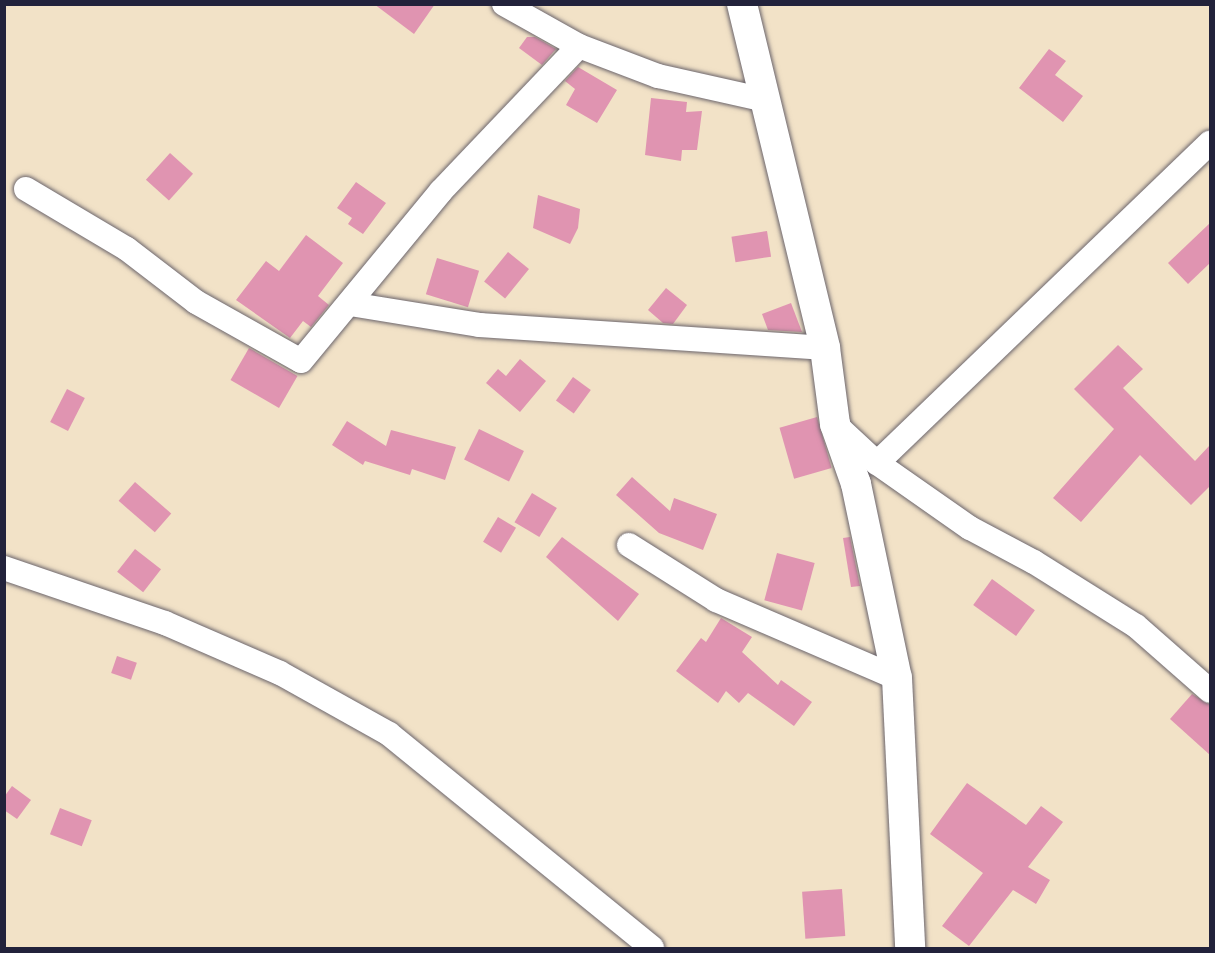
<!DOCTYPE html>
<style>
body{margin:0}
#map{position:relative;width:1215px;height:953px;overflow:hidden;background:#f2e2c7;font-family:Alegreya,serif}
div>[style]{position:absolute}
.building>*{inset:0;background:#e094b1;transform-origin:0 0}
.roads{filter:drop-shadow(0 0 2px #6b656c) drop-shadow(0 0 2px #6b656c)}
.minor>*{height:24px;margin:-12px;padding:0 12px;transform-origin:12px;border-radius:12px;background:#fff}
.tertiary>*{height:30px;margin:-15px;padding:0 15px;transform-origin:15px;border-radius:15px;background:#fff}
span{translate:-50% -50%;white-space:nowrap;text-align:center;line-height:1.15;-webkit-text-stroke:5px #f7f3e8;paint-order:stroke}
.frame{position:absolute;inset:0;border:6px solid #22223b;pointer-events:none}
</style>
<div id="map">
<div class="building">
<div style="clip-path:polygon(374px 4px,435px 4px,414px 34px)"></div>
<div style="clip-path:polygon(527px 37px,535px 37px,556px 49px,542px 65px,519px 48px)"></div>
<div style="clip-path:polygon(1049px 49px,1066px 61px,1055px 75px,1083px 96px,1063px 122px,1019px 88px)"></div>
<div style="clip-path:polygon(578px 67px,617px 90px,597px 123px,566px 105px,575px 89px,565px 81px)"></div>
<div style="clip-path:polygon(651px 98px,687px 102px,686px 112px,702px 111px,697px 150px,682px 150px,681px 161px,645px 155px)"></div>
<div style="left:170px;top:153px;width:31px;height:36px;rotate:42deg"></div>
<div style="clip-path:polygon(356px 182px,386px 203px,363px 234px,348px 224px,352px 218px,337px 208px)"></div>
<div style="clip-path:polygon(538px 195px,580px 209px,578px 228px,570px 244px,533px 228px)"></div>
<div style="clip-path:polygon(1210px 223px,1210px 263px,1188px 284px,1168px 263px)"></div>
<div style="left:767px;top:231px;width:26px;height:36px;rotate:81deg"></div>
<div style="clip-path:polygon(306px 235px,343px 263px,318px 296px,329px 305px,311px 327px,303px 321px,290px 338px,236px 300px,266px 261px,279px 271px)"></div>
<div style="left:508px;top:252px;width:27px;height:38px;rotate:39deg"></div>
<div style="left:437px;top:258px;width:44px;height:38px;rotate:17deg"></div>
<div style="clip-path:polygon(666px 288px,687px 305px,673px 324px,663px 323px,648px 310px)"></div>
<div style="clip-path:polygon(791px 303px,802px 332px,768px 330px,762px 314px)"></div>
<div style="clip-path:polygon(1118px 345px,1143px 369px,1123px 388px,1195px 461px,1210px 445px,1210px 486px,1191px 505px,1140px 455px,1081px 522px,1053px 498px,1114px 429px,1074px 389px)"></div>
<div style="left:249px;top:348px;width:56px;height:37px;rotate:30deg"></div>
<div style="clip-path:polygon(520px 359px,546px 381px,520px 412px,486px 383px,498px 369px,506px 376px)"></div>
<div style="left:573px;top:377px;width:22px;height:29px;rotate:36deg"></div>
<div style="left:67px;top:389px;width:20px;height:37px;rotate:27deg"></div>
<div style="left:817px;top:417px;width:53px;height:39px;rotate:74deg"></div>
<div style="clip-path:polygon(347px 421px,386px 446px,391px 430px,456px 447px,445px 480px,412px 469px,410px 475px,365px 461px,363px 465px,332px 445px)"></div>
<div style="left:479px;top:429px;width:50px;height:34px;rotate:26deg"></div>
<div style="clip-path:polygon(632px 477px,670px 511px,674px 498px,717px 514px,703px 550px,659px 533px,616px 495px)"></div>
<div style="left:135px;top:482px;width:48px;height:25px;rotate:41deg"></div>
<div style="left:532px;top:493px;width:29px;height:34px;rotate:31deg"></div>
<div style="left:498px;top:517px;width:21px;height:29px;rotate:31deg"></div>
<div style="clip-path:polygon(562px 537px,639px 594px,618px 621px,546px 557px)"></div>
<div style="clip-path:polygon(850px 537px,860px 586px,851px 587px,843px 538px)"></div>
<div style="left:135px;top:549px;width:33px;height:29px;rotate:38deg"></div>
<div style="left:777px;top:553px;width:39px;height:49px;rotate:15deg"></div>
<div style="left:992px;top:579px;width:53px;height:32px;rotate:36deg"></div>
<div style="clip-path:polygon(721px 618px,752px 637px,742px 652px,778px 685px,781px 680px,812px 702px,794px 726px,748px 693px,739px 703px,726px 691px,718px 703px,676px 671px,701px 638px,706px 642px)"></div>
<div style="left:117px;top:656px;width:21px;height:18px;rotate:19deg"></div>
<div style="clip-path:polygon(1192px 694px,1210px 705px,1210px 755px,1170px 719px)"></div>
<div style="clip-path:polygon(967px 783px,1026px 825px,1041px 806px,1063px 822px,1028px 867px,1050px 880px,1036px 904px,1013px 890px,969px 946px,942px 926px,983px 873px,930px 834px)"></div>
<div style="clip-path:polygon(12px 786px,31px 800px,17px 819px,4px 810px,4px 797px)"></div>
<div style="left:60px;top:808px;width:34px;height:28px;rotate:21deg"></div>
<div style="left:842px;top:889px;width:47px;height:40px;rotate:86deg"></div>
</div>
<div class="roads">
<div class="minor">
<div style="left:504px;top:4px;width:86px;rotate:29.2deg"></div>
<div style="left:579px;top:46px;width:85px;rotate:20.8deg"></div>
<div style="left:658px;top:76px;width:110px;rotate:12.6deg"></div>
<div style="left:26px;top:189px;width:117px;rotate:30.7deg"></div>
<div style="left:127px;top:249px;width:87px;rotate:37.5deg"></div>
<div style="left:196px;top:302px;width:120px;rotate:29.3deg"></div>
<div style="left:301px;top:361px;width:220px;rotate:-50.5deg"></div>
<div style="left:441px;top:191px;width:200px;rotate:-46.4deg"></div>
<div style="left:350px;top:304px;width:132px;rotate:9.2deg"></div>
<div style="left:480px;top:325px;width:346px;rotate:3.8deg"></div>
<div style="left:837px;top:426px;width:54px;rotate:42.8deg"></div>
<div style="left:877px;top:463px;width:113px;rotate:35deg"></div>
<div style="left:970px;top:528px;width:72px;rotate:28deg"></div>
<div style="left:1034px;top:562px;width:120px;rotate:32.1deg"></div>
<div style="left:1136px;top:626px;width:98px;rotate:41.3deg"></div>
<div style="left:877px;top:463px;width:462px;rotate:-43.9deg"></div>
<div style="left:629px;top:545px;width:103px;rotate:32.3deg"></div>
<div style="left:716px;top:600px;width:197px;rotate:23.3deg"></div>
<div style="left:4px;top:568px;width:170px;rotate:18.9deg"></div>
<div style="left:165px;top:623px;width:125px;rotate:23.5deg"></div>
<div style="left:280px;top:673px;width:125px;rotate:29.2deg"></div>
<div style="left:389px;top:734px;width:339px;rotate:39.1deg"></div>
</div>
<div class="tertiary">
<div style="left:742px;top:4px;width:354px;rotate:76.4deg"></div>
<div style="left:825px;top:348px;width:77px;rotate:82.5deg"></div>
<div style="left:835px;top:424px;width:64px;rotate:70.7deg"></div>
<div style="left:856px;top:484px;width:198px;rotate:78.1deg"></div>
<div style="left:897px;top:678px;width:270px;rotate:87.2deg"></div>
</div>
</div>
<div class="frame"></div>
</div>
